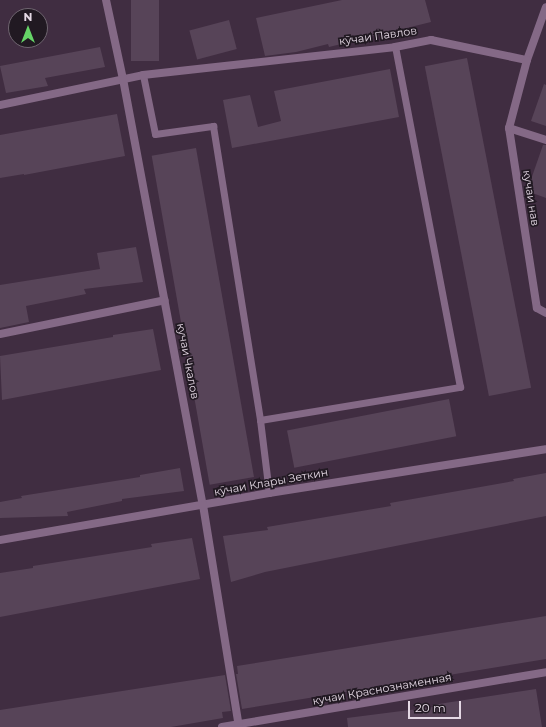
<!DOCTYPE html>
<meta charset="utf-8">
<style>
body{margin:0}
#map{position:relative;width:546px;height:727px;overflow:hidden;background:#402d41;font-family:Montserrat,sans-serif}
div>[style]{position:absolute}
.building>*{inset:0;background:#574458;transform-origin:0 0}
.service>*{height:7px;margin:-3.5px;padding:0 3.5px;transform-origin:3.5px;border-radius:3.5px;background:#846986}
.minor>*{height:8px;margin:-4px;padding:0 4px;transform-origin:4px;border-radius:4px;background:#846986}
.tertiary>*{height:8px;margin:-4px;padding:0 4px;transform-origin:4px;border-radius:4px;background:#846986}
span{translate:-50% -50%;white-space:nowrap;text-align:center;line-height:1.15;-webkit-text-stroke:3.5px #211922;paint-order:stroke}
.street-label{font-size:11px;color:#e4d8e4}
.north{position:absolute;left:8px;top:8px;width:40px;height:40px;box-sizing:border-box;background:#211922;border:1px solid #6f6570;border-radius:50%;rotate:0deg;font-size:11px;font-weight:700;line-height:16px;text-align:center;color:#e4d8e4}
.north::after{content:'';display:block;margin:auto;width:14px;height:18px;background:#65d467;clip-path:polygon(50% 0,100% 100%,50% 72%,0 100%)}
.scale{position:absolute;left:408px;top:701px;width:53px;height:18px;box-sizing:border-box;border:2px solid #e4d8e4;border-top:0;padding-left:5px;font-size:12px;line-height:14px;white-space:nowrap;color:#e4d8e4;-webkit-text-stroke:3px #211922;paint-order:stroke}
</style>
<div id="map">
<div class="building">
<div style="left:131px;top:0;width:28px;height:61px"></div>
<div style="clip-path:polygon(342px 0,425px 0,431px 22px,329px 47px,328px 44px,296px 52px,265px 56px,256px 18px)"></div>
<div style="left:229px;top:20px;width:30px;height:41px;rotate:75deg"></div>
<div style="clip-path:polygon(100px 47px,105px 67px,45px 78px,48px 86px,6px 93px,0 66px)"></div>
<div style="left:467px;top:58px;width:336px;height:43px;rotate:79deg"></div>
<div style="clip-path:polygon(390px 69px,399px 117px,232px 148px,223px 100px,250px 95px,258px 127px,281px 121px,274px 91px)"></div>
<div style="clip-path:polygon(544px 84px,546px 85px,546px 126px,531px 121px)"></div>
<div style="clip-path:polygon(117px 114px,125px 156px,24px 175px,24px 174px,0 178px,0 135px)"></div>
<div style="clip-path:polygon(543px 145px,546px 145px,546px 198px,527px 191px)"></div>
<div style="left:196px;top:148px;width:334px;height:45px;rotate:80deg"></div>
<div style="clip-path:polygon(136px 247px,143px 282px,84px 289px,86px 294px,26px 306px,29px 322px,0 328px,0 285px,100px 269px,97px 253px)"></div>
<div style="clip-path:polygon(153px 329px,161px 370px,2px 400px,0 356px,113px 337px,113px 335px)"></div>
<div style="left:449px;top:399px;width:38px;height:165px;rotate:79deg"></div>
<div style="clip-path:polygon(180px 468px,184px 491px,122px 499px,122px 501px,67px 512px,68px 516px,0 518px,0 502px,22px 498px,21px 496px,140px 477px,140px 475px)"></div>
<div style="clip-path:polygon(546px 473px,546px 516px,265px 572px,231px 582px,223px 536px,268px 530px,267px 527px,391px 506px,390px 503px,514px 481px,513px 479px)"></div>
<div style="clip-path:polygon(192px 538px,200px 579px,0 617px,0 573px,33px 568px,33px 566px,152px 547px,151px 544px)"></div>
<div style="clip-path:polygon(546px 616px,546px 659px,242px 709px,236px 674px,238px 674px,237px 666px)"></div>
<div style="clip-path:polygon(225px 675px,231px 711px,222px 712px,223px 718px,171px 727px,0 727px,0 710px)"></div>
<div style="clip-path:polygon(536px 689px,542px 727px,348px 727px,347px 718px,433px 707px,432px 705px)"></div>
</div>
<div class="service">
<div style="left:143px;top:75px;width:60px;rotate:78.5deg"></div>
<div style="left:155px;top:134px;width:59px;rotate:-7.9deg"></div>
<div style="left:213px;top:126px;width:298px;rotate:80.9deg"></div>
<div style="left:269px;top:493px;width:74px;rotate:-97deg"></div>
<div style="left:260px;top:420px;width:203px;rotate:-9.4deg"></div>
<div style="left:460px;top:387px;width:346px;rotate:-100.8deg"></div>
</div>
<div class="minor">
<div style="left:527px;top:60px;width:56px;rotate:-70.3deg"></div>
<div style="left:0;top:105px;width:146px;rotate:-11.8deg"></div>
<div style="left:143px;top:75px;width:254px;rotate:-6.3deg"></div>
<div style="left:395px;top:47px;width:37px;rotate:-11deg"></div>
<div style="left:431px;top:40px;width:98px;rotate:11.8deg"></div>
<div style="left:527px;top:60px;width:70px;rotate:104.8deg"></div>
<div style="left:509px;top:128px;width:39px;rotate:18deg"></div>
<div style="left:509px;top:128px;width:182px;rotate:81.2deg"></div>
<div style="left:537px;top:308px;width:10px;rotate:29deg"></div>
<div style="left:0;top:334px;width:168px;rotate:-11.6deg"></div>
<div style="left:0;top:540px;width:273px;rotate:-9.9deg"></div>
<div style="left:269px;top:493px;width:280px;rotate:-9deg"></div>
<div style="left:222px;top:727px;width:329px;rotate:-9.6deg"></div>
</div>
<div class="tertiary">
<div style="left:106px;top:0;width:81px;rotate:77.9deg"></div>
<div style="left:123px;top:79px;width:433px;rotate:79.4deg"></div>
<div style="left:203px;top:505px;width:225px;rotate:80.8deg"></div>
</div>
<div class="street-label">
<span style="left:378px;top:36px;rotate:-8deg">кӯчаи Павлов</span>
<span style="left:531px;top:198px;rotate:81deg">кучаи нав</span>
<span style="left:188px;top:361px;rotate:79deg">кучаи Чкалов</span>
<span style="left:271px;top:482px;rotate:-10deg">кӯчаи Клары Зеткин</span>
<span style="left:382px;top:689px;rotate:-10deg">кучаи Краснознаменная</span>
</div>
<div class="north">N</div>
<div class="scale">20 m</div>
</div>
